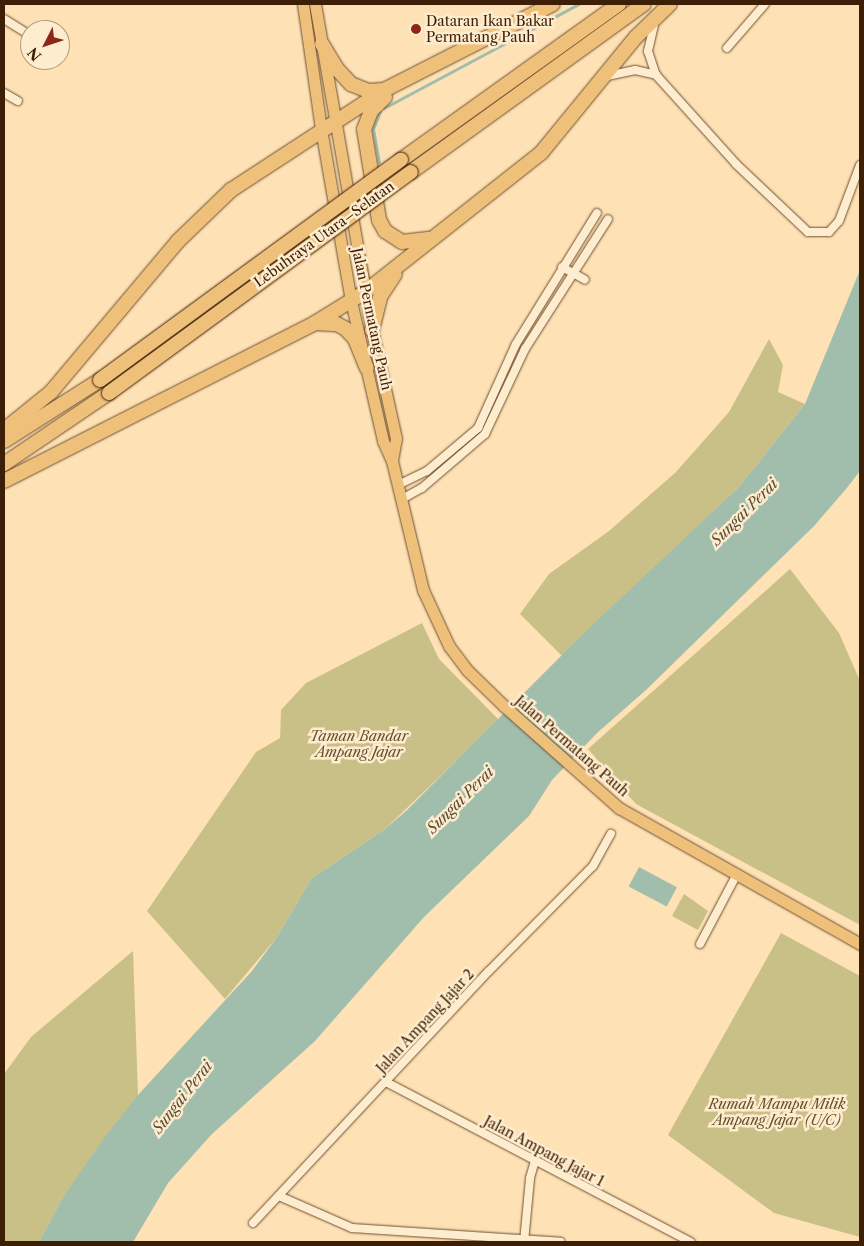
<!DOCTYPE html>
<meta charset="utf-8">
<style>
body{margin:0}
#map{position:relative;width:864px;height:1246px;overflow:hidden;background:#fee1b4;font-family:"Libre Caslon Text",serif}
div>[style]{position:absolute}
.green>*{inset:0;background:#c8c087}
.water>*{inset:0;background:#a0beab;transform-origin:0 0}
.stream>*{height:2.5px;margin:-1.25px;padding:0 1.25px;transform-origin:1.25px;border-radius:1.25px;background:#a0beab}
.roads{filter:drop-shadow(0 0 1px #6d4f32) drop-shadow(0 0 1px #6d4f32)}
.street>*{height:8px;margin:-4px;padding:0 4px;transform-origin:4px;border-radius:4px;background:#feecce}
.primary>*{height:11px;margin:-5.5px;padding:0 5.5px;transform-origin:5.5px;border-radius:5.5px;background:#efc07a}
.highway>*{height:14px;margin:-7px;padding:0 7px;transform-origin:7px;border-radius:7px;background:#efc07a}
.bridges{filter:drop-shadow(0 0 1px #3d1e07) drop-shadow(0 0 1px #3d1e07)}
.highway-bridge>*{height:14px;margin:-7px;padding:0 7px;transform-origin:7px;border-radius:7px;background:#efc07a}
.dots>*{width:14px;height:14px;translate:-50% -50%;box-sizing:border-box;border:2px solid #feecce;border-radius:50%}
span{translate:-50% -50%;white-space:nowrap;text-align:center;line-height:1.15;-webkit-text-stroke:5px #feecce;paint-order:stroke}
.poi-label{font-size:14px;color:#3d1e07}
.left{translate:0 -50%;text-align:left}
.street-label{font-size:14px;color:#3d1e07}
.park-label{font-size:14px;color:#674f2d;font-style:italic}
.water-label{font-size:15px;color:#5b4e38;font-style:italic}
.frame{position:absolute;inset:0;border:5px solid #3d1e07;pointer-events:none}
.north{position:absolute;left:20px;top:20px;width:50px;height:50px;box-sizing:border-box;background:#feecce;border:1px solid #b19a7e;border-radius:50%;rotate:229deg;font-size:14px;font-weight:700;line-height:20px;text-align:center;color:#3d1e07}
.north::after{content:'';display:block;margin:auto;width:18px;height:22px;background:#8f2418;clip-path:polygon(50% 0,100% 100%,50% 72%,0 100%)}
</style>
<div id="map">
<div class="green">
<div style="clip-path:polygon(769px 339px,783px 365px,778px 392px,805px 404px,738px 488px,562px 656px,520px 614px,549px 574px,609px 531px,676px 472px,729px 412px)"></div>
<div style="clip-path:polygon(790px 569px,839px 633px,860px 681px,860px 925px,636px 804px,588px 749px)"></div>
<div style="clip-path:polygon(422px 623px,439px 659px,499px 720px,385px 829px,311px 879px,277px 937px,225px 999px,147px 911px,256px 752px,280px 738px,281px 710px,306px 683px)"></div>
<div style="clip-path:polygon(684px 894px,708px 911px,698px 930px,672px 916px)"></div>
<div style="clip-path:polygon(781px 933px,860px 976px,860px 1237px,774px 1213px,668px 1135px)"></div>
<div style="clip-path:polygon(133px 951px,138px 1095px,62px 1199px,39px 1242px,4px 1242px,4px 1074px,31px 1037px)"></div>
</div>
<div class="water">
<div style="clip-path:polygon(860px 270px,860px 471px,846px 489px,814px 526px,646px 690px,597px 733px,552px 780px,529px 816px,424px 917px,315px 1041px,212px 1134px,168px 1183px,133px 1242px,39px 1242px,62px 1199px,104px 1138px,138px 1095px,252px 971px,277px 937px,311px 879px,385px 829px,406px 811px,584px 633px,738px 488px,805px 404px)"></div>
<div style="left:639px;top:867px;width:43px;height:22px;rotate:28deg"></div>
</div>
<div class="stream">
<div style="left:384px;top:108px;width:221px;rotate:-28.1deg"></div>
<div style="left:379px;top:163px;width:35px;rotate:-100deg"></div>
<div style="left:373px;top:129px;width:18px;rotate:-68deg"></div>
</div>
<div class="roads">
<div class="street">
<div style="left:4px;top:19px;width:31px;rotate:32deg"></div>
<div style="left:654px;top:25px;width:27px;rotate:103deg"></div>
<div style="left:648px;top:51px;width:25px;rotate:72deg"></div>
<div style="left:656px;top:75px;width:120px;rotate:48deg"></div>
<div style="left:736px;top:164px;width:99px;rotate:43.4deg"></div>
<div style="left:808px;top:232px;width:21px"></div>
<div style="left:829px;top:232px;width:15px;rotate:-48deg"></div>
<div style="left:839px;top:221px;width:60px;rotate:-69.4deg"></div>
<div style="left:727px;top:48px;width:58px;rotate:-49.2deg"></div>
<div style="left:607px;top:76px;width:29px;rotate:-12deg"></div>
<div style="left:635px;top:70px;width:22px;rotate:13deg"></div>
<div style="left:4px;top:93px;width:16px;rotate:30deg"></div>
<div style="left:562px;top:267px;width:26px;rotate:29deg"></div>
<div style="left:398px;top:485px;width:32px;rotate:-26deg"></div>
<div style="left:427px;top:471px;width:67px;rotate:-40.1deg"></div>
<div style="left:478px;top:428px;width:92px;rotate:-65.7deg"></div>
<div style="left:516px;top:344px;width:154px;rotate:-58.3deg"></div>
<div style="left:402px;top:499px;width:23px;rotate:-29deg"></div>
<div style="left:422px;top:488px;width:83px;rotate:-40.6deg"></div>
<div style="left:485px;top:434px;width:94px;rotate:-64.8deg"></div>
<div style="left:525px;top:349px;width:154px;rotate:-57.4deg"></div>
<div style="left:700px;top:944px;width:77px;rotate:-62.1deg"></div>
<div style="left:386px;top:1082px;width:344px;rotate:27.7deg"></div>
<div style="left:279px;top:1196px;width:80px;rotate:23.7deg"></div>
<div style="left:352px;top:1228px;width:209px;rotate:3.8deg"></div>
<div style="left:253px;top:1223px;width:345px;rotate:-46.9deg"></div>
<div style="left:489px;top:971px;width:148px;rotate:-45.3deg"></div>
<div style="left:593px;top:866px;width:37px;rotate:-61deg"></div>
<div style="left:524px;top:1242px;width:64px;rotate:-84.6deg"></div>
<div style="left:530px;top:1178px;width:19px;rotate:-74deg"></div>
</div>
<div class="primary">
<div style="left:303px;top:4px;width:126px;rotate:81.8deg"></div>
<div style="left:321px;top:129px;width:175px;rotate:80.1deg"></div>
<div style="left:351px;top:301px;width:144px;rotate:77.1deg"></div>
<div style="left:383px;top:441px;width:22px;rotate:66deg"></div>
<div style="left:392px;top:461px;width:133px;rotate:76.5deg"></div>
<div style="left:423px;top:590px;width:62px;rotate:65.1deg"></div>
<div style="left:449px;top:646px;width:30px;rotate:53deg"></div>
<div style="left:467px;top:670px;width:52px;rotate:44.2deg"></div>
<div style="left:504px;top:706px;width:154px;rotate:41.6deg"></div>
<div style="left:619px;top:808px;width:277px;rotate:29.4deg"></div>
<div style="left:315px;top:4px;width:331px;rotate:80.1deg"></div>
<div style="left:372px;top:330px;width:111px;rotate:77.5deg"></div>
<div style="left:396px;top:438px;width:23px;rotate:100deg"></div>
</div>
<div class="highway">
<div style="left:322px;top:44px;width:29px;rotate:59deg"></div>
<div style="left:337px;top:69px;width:21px;rotate:47deg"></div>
<div style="left:351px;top:84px;width:18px;rotate:22deg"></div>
<div style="left:368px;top:91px;width:16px;rotate:-4deg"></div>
<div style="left:385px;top:97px;width:20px;rotate:135deg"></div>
<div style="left:371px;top:111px;width:19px;rotate:111deg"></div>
<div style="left:364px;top:129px;width:92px;rotate:80.6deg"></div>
<div style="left:379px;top:220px;width:13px;rotate:61deg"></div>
<div style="left:385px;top:231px;width:20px;rotate:33deg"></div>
<div style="left:402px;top:242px;width:26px;rotate:-7deg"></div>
<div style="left:401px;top:160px;width:268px;rotate:-35.6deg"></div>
<div style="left:411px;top:172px;width:287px;rotate:-35.8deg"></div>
<div style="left:315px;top:323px;width:22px;rotate:3deg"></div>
<div style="left:337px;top:324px;width:10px;rotate:29deg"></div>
<div style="left:346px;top:329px;width:13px;rotate:48deg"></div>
<div style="left:355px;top:339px;width:31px;rotate:68deg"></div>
<div style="left:372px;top:330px;width:34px;rotate:-76deg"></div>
<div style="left:380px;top:297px;width:27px;rotate:-57deg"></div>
<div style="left:4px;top:430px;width:60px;rotate:-39deg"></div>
<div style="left:51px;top:392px;width:197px;rotate:-49.9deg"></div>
<div style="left:178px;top:241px;width:74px;rotate:-43.9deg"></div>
<div style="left:231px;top:190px;width:185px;rotate:-33.1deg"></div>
<div style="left:386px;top:89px;width:187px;rotate:-27deg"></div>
<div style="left:4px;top:441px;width:114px;rotate:-32.4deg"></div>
<div style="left:4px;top:464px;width:127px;rotate:-34.1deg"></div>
<div style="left:4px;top:481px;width:349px;rotate:-26.9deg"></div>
<div style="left:315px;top:323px;width:59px;rotate:-31.8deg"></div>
<div style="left:365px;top:292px;width:224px;rotate:-38.3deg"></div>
<div style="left:541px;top:153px;width:150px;rotate:-50.7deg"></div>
<div style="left:636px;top:37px;width:47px;rotate:-44.1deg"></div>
</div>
</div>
<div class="bridges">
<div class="highway-bridge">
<div style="left:100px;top:380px;width:373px;rotate:-36.2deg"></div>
<div style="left:109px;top:393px;width:374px;rotate:-36.2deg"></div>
</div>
</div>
<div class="dots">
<div style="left:416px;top:29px;background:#8f2418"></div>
</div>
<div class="poi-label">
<span class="left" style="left:426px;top:29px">Dataran Ikan Bakar<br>Permatang Pauh</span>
</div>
<div class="street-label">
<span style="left:324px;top:234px;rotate:-36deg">Lebuhraya Utara–Selatan</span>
<span style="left:372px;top:319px;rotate:78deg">Jalan Permatang Pauh</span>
<span style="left:572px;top:746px;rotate:41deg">Jalan Permatang Pauh</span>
<span style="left:425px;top:1021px;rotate:-47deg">Jalan Ampang Jajar 2</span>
<span style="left:544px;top:1151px;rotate:28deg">Jalan Ampang Jajar 1</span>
</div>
<div class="park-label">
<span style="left:359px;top:744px">Taman Bandar<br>Ampang Jajar</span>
<span style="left:777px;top:1112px">Rumah Mampu Milik<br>Ampang Jajar (U/C)</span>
</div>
<div class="water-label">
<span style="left:744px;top:512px;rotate:-45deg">Sungai Perai</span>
<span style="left:460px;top:800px;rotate:-45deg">Sungai Perai</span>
<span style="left:182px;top:1097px;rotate:-52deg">Sungai Perai</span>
</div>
<div class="frame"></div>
<div class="north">N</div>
</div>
